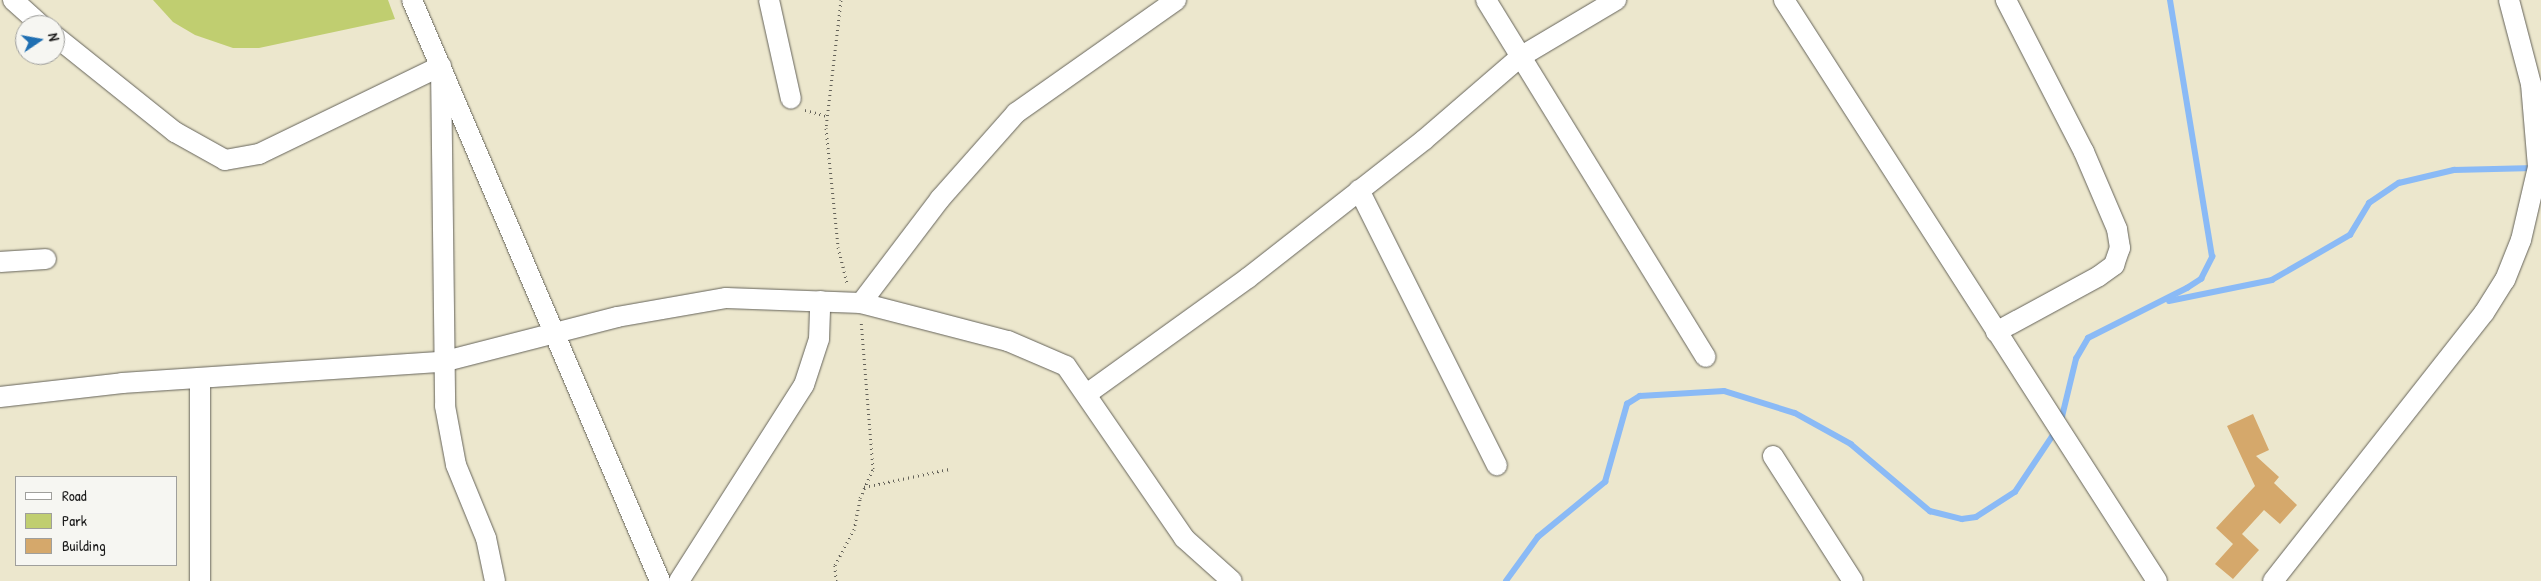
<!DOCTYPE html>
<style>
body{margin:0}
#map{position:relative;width:2541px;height:581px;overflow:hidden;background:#ece7cd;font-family:"Patrick Hand",sans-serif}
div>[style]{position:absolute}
.green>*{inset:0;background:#c0ce70}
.stream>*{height:5.5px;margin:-2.75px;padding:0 2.75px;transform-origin:2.75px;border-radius:2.75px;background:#8abaf6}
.building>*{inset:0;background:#d5a86b}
.path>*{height:3px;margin-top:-1.5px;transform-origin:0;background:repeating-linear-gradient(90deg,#65635a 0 1px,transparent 0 5px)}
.roads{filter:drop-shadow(0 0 1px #65635a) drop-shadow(0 0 1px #65635a)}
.minor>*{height:20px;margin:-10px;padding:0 10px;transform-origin:10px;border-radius:10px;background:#fff}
span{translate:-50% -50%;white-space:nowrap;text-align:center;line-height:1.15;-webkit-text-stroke:5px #f6f6f2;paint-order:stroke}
.legend{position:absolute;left:15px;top:476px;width:162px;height:90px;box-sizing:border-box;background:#f6f6f2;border:1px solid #9f9f9c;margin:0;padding:6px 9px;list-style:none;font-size:15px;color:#1c1c1c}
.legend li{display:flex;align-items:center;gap:10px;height:25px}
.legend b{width:25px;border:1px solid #9f9f9c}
.north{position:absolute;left:15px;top:15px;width:50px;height:50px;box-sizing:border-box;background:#f6f6f2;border:1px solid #9f9f9c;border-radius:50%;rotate:78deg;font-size:14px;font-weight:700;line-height:20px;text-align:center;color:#1c1c1c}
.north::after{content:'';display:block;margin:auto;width:18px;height:22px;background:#1f6fb2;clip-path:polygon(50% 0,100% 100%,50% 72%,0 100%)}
</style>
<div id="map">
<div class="green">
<div style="clip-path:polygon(153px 0,388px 0,395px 19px,259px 48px,233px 48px,195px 35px,173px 22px)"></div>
</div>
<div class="stream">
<div style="left:2169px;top:301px;width:105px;rotate:-11.5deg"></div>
<div style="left:2272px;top:280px;width:90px;rotate:-30deg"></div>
<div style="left:2350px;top:235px;width:37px;rotate:-59deg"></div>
<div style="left:2369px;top:203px;width:36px;rotate:-34deg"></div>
<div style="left:2399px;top:183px;width:57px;rotate:-13.3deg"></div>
<div style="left:2454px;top:170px;width:80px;rotate:-1.4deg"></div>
<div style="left:2061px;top:421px;width:64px;rotate:-76.4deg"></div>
<div style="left:2076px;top:359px;width:24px;rotate:-60deg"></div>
<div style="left:2088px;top:338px;width:111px;rotate:-26.8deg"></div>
<div style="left:2187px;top:288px;width:17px;rotate:-33deg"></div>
<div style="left:2201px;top:279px;width:25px;rotate:-63deg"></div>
<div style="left:2212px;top:257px;width:260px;rotate:-99.3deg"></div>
<div style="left:1506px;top:581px;width:54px;rotate:-54deg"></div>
<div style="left:1538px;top:537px;width:87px;rotate:-39.4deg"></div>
<div style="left:1605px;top:482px;width:81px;rotate:-74.2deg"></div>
<div style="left:1627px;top:404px;width:15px;rotate:-32deg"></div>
<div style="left:1640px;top:396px;width:84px;rotate:-3.4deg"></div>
<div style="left:1724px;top:391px;width:74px;rotate:17.2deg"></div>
<div style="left:1795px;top:413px;width:64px;rotate:29deg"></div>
<div style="left:1851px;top:444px;width:104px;rotate:40.3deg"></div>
<div style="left:1930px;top:511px;width:33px;rotate:14deg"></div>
<div style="left:1962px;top:519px;width:14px;rotate:-8deg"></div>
<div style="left:1976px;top:517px;width:46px;rotate:-32.7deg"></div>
<div style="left:2015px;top:492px;width:72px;rotate:-56.3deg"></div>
</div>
<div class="building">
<div style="clip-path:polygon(2253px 414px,2269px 450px,2256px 456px,2279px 477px,2274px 483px,2297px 505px,2280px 524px,2264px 510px,2242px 534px,2259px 550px,2233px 579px,2215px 564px,2233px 544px,2216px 528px,2255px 486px,2227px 426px)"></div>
</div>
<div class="path">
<div style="left:841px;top:0;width:129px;rotate:96.7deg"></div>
<div style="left:826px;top:128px;width:120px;rotate:84.2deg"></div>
<div style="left:838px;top:247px;width:38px;rotate:76deg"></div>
<div style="left:805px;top:110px;width:23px;rotate:15deg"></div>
<div style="left:864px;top:487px;width:87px;rotate:-12deg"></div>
<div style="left:836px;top:581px;width:16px;rotate:-94deg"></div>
<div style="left:835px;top:565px;width:40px;rotate:-62deg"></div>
<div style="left:854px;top:530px;width:33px;rotate:-79deg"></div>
<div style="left:860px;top:498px;width:32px;rotate:-66deg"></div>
<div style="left:873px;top:469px;width:149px;rotate:-94.6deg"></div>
</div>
<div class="roads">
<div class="minor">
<div style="left:13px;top:0;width:38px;rotate:42deg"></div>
<div style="left:412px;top:0;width:632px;rotate:66.88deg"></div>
<div style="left:769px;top:0;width:101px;rotate:77.5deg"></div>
<div style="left:1486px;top:0;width:419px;rotate:58.4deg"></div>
<div style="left:1784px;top:0;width:690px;rotate:57.3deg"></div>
<div style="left:55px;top:36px;width:154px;rotate:38.7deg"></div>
<div style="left:175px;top:132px;width:57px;rotate:29.2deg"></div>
<div style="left:225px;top:160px;width:35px;rotate:-10deg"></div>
<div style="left:259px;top:154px;width:202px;rotate:-25.8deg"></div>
<div style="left:441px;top:66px;width:340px;rotate:89.3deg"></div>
<div style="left:445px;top:406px;width:60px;rotate:79.4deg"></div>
<div style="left:456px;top:465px;width:79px;rotate:67.7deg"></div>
<div style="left:486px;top:538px;width:44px;rotate:78.2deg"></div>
<div style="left:1359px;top:190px;width:308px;rotate:63.4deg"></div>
<div style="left:0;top:262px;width:46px;rotate:-3.7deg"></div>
<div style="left:861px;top:303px;width:131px;rotate:-52.8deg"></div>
<div style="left:940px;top:199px;width:115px;rotate:-48.5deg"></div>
<div style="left:1016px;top:113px;width:196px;rotate:-35.2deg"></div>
<div style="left:1996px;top:332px;width:117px;rotate:-28.5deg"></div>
<div style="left:2099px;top:276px;width:19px;rotate:-36deg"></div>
<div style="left:2114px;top:265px;width:18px;rotate:-71deg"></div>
<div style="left:2120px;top:248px;width:19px;rotate:-99deg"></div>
<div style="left:2117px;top:229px;width:84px;rotate:-113.2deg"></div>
<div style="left:2084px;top:152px;width:171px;rotate:-117.2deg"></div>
<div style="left:1088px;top:393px;width:197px;rotate:-35.7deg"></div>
<div style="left:1248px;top:278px;width:224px;rotate:-38.1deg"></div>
<div style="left:1424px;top:140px;width:127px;rotate:-40.8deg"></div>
<div style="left:1520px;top:57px;width:112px;rotate:-30.7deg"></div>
<div style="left:0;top:397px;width:123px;rotate:-6.5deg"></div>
<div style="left:122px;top:383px;width:321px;rotate:-3.8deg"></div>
<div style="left:442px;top:362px;width:181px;rotate:-14.4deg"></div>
<div style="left:617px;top:317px;width:111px;rotate:-9.9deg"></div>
<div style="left:726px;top:298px;width:135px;rotate:2.1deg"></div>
<div style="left:861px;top:303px;width:152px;rotate:14.5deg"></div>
<div style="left:1008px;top:341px;width:63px;rotate:23.3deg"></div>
<div style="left:1066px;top:366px;width:209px;rotate:55.5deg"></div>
<div style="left:1184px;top:538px;width:64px;rotate:41.9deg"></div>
<div style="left:1773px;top:456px;width:148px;rotate:57.4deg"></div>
<div style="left:200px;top:581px;width:202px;rotate:-90deg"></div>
<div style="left:679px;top:581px;width:232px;rotate:-57.5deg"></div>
<div style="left:804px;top:385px;width:48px;rotate:-71.9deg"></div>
<div style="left:819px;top:339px;width:38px;rotate:-88deg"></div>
<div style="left:2273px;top:581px;width:341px;rotate:-51.8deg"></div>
<div style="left:2484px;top:313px;width:39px;rotate:-58deg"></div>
<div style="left:2505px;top:280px;width:43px;rotate:-68.2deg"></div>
<div style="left:2521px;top:240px;width:75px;rotate:-76.9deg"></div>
<div style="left:2538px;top:167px;width:83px;rotate:-94.8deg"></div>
<div style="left:2531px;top:84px;width:87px;rotate:-104.7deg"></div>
</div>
</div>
<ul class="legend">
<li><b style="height:6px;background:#fff"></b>Road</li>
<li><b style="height:14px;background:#c0ce70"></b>Park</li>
<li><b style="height:14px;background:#d5a86b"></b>Building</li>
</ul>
<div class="north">N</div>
</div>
